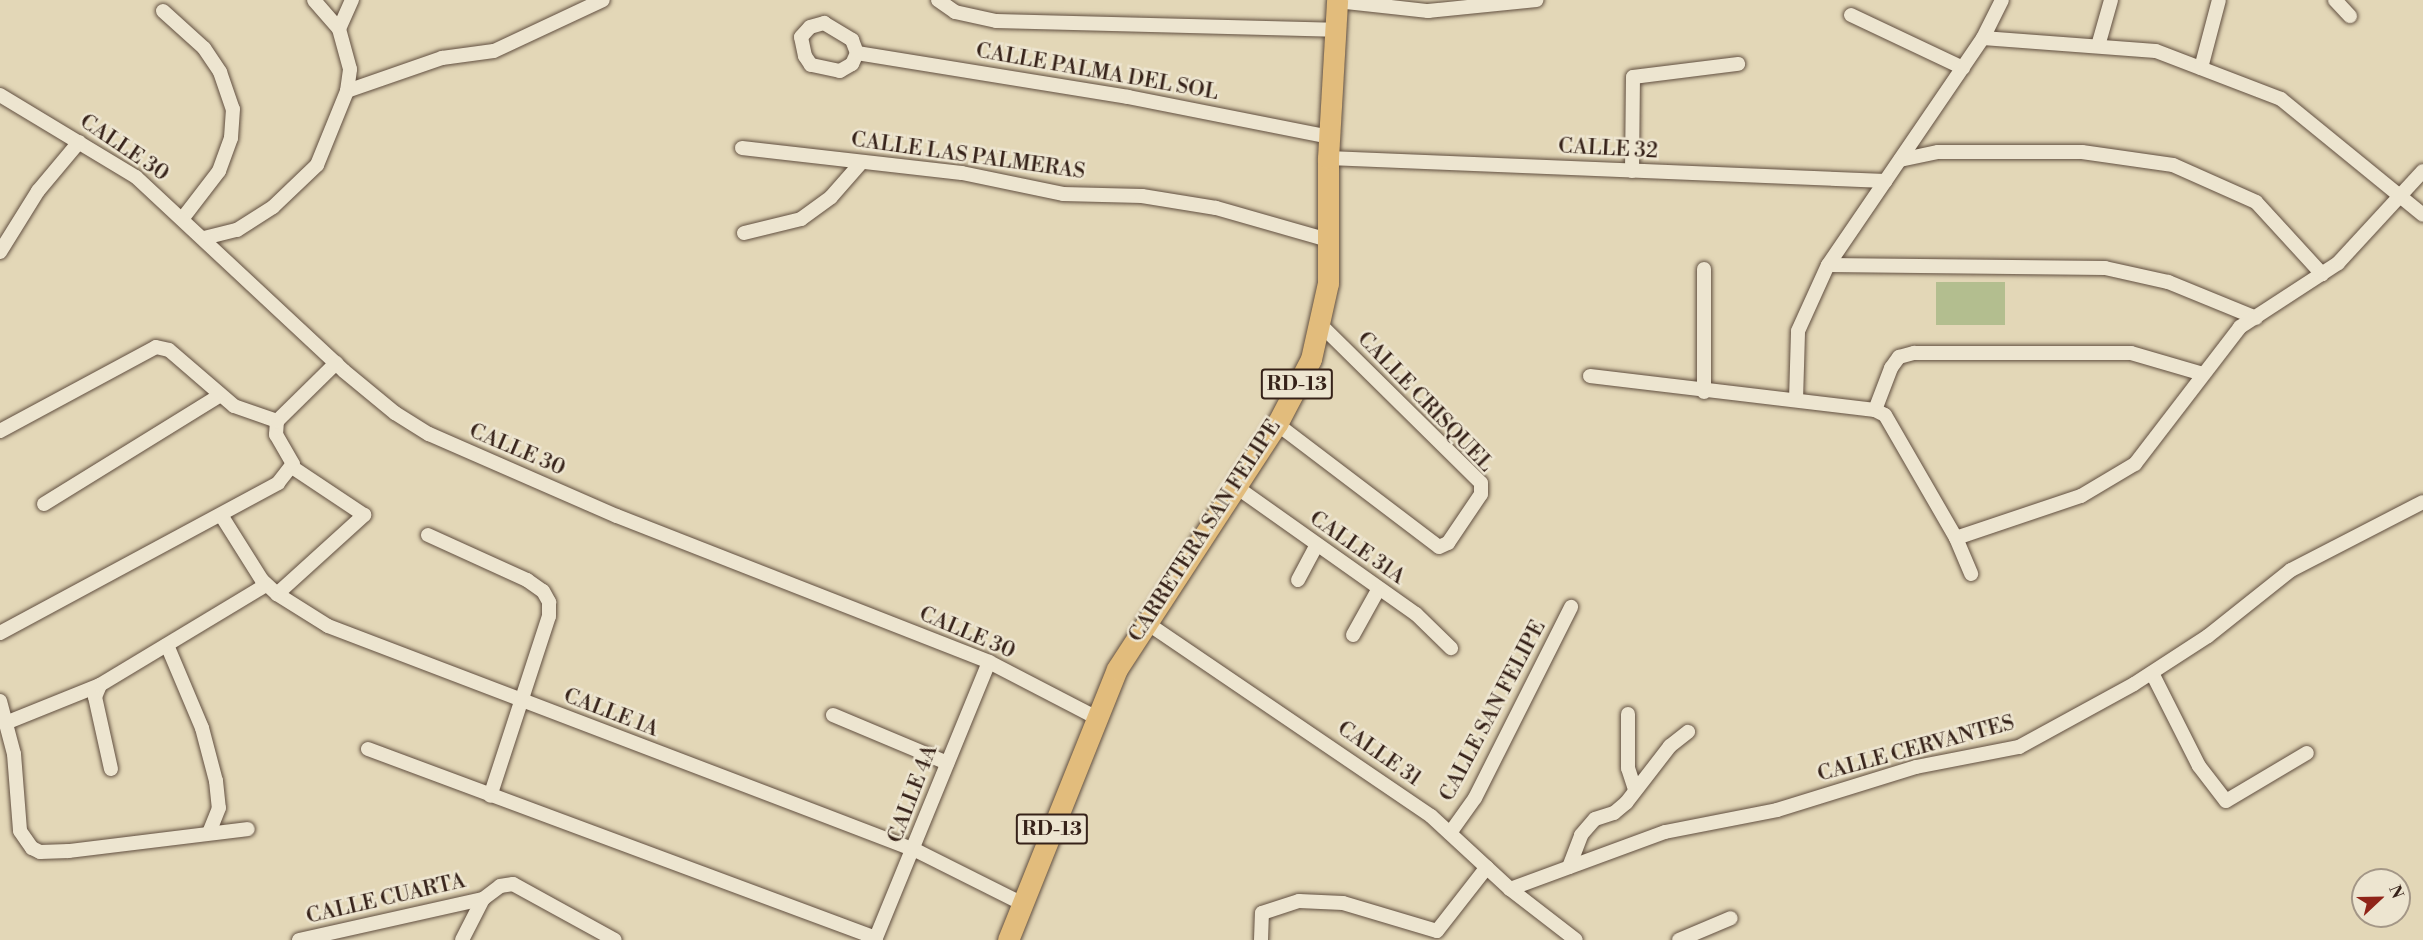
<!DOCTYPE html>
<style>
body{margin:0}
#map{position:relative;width:2423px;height:940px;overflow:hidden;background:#e3d7b7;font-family:"Libre Bodoni",serif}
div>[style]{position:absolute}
.green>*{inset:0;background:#b3be8f;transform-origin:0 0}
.roads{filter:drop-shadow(0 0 2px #614f40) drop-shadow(0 0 2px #614f40)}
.street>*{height:14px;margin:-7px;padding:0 7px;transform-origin:7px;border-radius:7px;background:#ede5d0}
.primary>*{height:21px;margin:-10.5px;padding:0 10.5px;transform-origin:10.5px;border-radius:10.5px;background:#e2bc7c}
span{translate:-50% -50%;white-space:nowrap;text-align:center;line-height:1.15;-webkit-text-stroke:5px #ede5d0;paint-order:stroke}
.shield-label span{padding:2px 4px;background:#ede5d0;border:2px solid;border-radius:4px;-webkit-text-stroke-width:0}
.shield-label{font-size:20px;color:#362219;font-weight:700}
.street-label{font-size:21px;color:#362219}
.north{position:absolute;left:2351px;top:868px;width:60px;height:60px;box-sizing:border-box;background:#ede5d0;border:2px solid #a49787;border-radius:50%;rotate:68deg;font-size:16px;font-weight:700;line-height:24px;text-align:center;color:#362219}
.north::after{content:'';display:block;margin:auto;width:21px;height:27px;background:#8f2418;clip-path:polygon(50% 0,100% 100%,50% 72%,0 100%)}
</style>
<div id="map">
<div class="green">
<div style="left:1936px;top:282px;width:69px;height:43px"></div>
</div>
<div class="roads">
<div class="street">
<div style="left:938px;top:0;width:21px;rotate:35deg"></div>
<div style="left:955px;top:12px;width:42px;rotate:12.4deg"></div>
<div style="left:996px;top:21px;width:338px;rotate:1.5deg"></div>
<div style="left:2335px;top:0;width:22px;rotate:47deg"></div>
<div style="left:1337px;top:1px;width:92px;rotate:6.3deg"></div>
<div style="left:1428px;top:11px;width:109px;rotate:-5.8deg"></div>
<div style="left:163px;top:11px;width:55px;rotate:42.1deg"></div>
<div style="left:204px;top:48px;width:29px;rotate:56deg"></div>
<div style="left:220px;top:72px;width:39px;rotate:71deg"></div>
<div style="left:233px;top:109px;width:29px;rotate:94deg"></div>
<div style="left:231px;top:138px;width:35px;rotate:110deg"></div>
<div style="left:219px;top:171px;width:59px;rotate:127.5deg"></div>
<div style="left:1851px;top:15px;width:124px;rotate:25.3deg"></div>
<div style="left:824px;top:23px;width:33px;rotate:31deg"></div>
<div style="left:852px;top:40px;width:14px;rotate:69deg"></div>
<div style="left:857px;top:53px;width:12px;rotate:114deg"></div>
<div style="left:852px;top:64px;width:14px;rotate:150deg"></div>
<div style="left:840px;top:71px;width:30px;rotate:-168deg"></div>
<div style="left:811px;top:65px;width:11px;rotate:-124deg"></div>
<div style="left:805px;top:56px;width:19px;rotate:-102deg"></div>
<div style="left:801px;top:37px;width:13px;rotate:-48deg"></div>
<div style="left:810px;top:27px;width:15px;rotate:-16deg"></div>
<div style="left:339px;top:29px;width:32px;rotate:-66deg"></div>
<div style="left:1983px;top:38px;width:173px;rotate:4.3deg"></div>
<div style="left:2156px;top:51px;width:134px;rotate:21deg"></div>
<div style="left:2281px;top:99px;width:183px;rotate:39.2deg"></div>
<div style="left:2098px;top:46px;width:48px;rotate:-74.2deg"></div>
<div style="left:857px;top:53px;width:275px;rotate:9.2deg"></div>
<div style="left:1128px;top:97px;width:206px;rotate:11.2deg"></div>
<div style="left:2201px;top:68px;width:70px;rotate:-75.2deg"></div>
<div style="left:347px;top:91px;width:101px;rotate:-19.2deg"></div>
<div style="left:442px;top:58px;width:52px;rotate:-7.7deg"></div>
<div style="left:494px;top:51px;width:120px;rotate:-25.1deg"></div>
<div style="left:0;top:95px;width:159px;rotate:31.1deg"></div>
<div style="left:136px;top:177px;width:284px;rotate:43deg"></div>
<div style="left:344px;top:371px;width:66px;rotate:39.5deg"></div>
<div style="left:395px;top:413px;width:40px;rotate:32deg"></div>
<div style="left:429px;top:434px;width:205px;rotate:23.6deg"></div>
<div style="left:617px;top:516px;width:400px;rotate:21.4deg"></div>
<div style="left:989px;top:662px;width:119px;rotate:27.4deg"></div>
<div style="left:742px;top:148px;width:221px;rotate:6.5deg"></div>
<div style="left:962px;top:173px;width:103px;rotate:11.7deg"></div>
<div style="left:1063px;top:194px;width:79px;rotate:1.5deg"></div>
<div style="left:1142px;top:196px;width:75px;rotate:9.2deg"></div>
<div style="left:1216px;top:208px;width:116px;rotate:15.9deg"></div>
<div style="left:1328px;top:158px;width:558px;rotate:2.36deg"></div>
<div style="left:1900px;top:160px;width:39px;rotate:-12deg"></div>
<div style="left:1938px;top:152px;width:144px"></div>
<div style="left:2082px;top:152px;width:92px;rotate:8.1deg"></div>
<div style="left:2173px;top:165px;width:91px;rotate:24deg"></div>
<div style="left:2256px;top:202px;width:98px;rotate:47.5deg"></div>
<div style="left:1632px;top:171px;width:94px;rotate:-89.4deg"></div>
<div style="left:1633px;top:77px;width:106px;rotate:-7.1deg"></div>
<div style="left:744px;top:233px;width:59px;rotate:-13.8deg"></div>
<div style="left:801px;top:219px;width:37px;rotate:-36deg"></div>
<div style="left:831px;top:197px;width:45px;rotate:-48.6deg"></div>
<div style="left:204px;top:238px;width:34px;rotate:-14deg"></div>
<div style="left:237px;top:230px;width:43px;rotate:-32.6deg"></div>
<div style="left:273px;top:207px;width:61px;rotate:-43.7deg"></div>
<div style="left:317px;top:165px;width:80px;rotate:-67.9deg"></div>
<div style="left:347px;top:91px;width:22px;rotate:-82deg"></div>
<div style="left:350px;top:69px;width:41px;rotate:-105.4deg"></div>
<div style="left:339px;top:29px;width:38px;rotate:-131deg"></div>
<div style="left:0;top:252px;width:72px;rotate:-58.1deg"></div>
<div style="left:38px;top:191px;width:64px;rotate:-50.1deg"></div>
<div style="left:1828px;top:265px;width:277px;rotate:0.6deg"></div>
<div style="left:2105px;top:268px;width:65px;rotate:12.5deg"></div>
<div style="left:2168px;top:282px;width:95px;rotate:22.2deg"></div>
<div style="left:1590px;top:376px;width:287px;rotate:6.8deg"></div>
<div style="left:1875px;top:410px;width:11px;rotate:27deg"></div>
<div style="left:1885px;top:415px;width:142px;rotate:60deg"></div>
<div style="left:1956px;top:538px;width:39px;rotate:67deg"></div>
<div style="left:1704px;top:392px;width:123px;rotate:-90deg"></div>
<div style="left:1796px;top:400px;width:69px;rotate:-88.3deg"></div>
<div style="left:1798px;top:331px;width:72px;rotate:-65.6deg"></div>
<div style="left:1828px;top:265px;width:275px;rotate:-55.7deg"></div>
<div style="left:1983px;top:38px;width:42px;rotate:-63.4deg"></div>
<div style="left:1875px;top:410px;width:45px;rotate:-69.1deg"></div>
<div style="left:1891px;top:368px;width:14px;rotate:-54deg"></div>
<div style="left:1899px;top:357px;width:16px;rotate:-15deg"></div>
<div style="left:1914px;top:353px;width:217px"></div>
<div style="left:2131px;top:353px;width:75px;rotate:16.3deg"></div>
<div style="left:1277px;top:424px;width:203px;rotate:37.2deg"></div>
<div style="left:1439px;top:547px;width:10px;rotate:-24deg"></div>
<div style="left:1448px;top:543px;width:59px;rotate:-56deg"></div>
<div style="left:1481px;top:494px;width:11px;rotate:-90deg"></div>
<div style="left:1481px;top:483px;width:225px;rotate:-135.4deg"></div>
<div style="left:0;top:431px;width:177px;rotate:-28.3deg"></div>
<div style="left:156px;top:347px;width:13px;rotate:13deg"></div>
<div style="left:169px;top:350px;width:86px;rotate:40.7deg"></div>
<div style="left:234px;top:406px;width:46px;rotate:19.2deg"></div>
<div style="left:1235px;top:486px;width:222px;rotate:35.3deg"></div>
<div style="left:1416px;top:614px;width:49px;rotate:44.2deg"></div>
<div style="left:44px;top:504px;width:206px;rotate:-31.7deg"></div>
<div style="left:221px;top:515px;width:77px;rotate:57.8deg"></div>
<div style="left:262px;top:580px;width:21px;rotate:43deg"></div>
<div style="left:277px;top:594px;width:60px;rotate:32.1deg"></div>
<div style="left:328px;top:626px;width:628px;rotate:20.89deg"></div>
<div style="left:915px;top:850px;width:121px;rotate:26.6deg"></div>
<div style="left:428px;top:535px;width:109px;rotate:24.4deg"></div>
<div style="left:527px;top:580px;width:19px;rotate:35deg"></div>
<div style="left:543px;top:591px;width:13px;rotate:61deg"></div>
<div style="left:549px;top:602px;width:14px;rotate:90deg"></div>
<div style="left:549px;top:616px;width:189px;rotate:108.1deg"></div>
<div style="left:1956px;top:538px;width:132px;rotate:-18.6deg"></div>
<div style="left:2081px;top:496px;width:63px;rotate:-30.7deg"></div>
<div style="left:2135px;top:464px;width:173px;rotate:-52.5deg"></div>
<div style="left:2240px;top:327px;width:117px;rotate:-33.1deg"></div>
<div style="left:2338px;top:263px;width:125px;rotate:-47.3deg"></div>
<div style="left:1298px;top:580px;width:40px;rotate:-62deg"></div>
<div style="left:277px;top:594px;width:118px;rotate:-42.2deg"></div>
<div style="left:364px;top:515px;width:87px;rotate:-146.3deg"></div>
<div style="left:1144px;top:621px;width:347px;rotate:34.2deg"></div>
<div style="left:1431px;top:816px;width:108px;rotate:42.7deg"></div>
<div style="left:1510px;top:889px;width:83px;rotate:37.7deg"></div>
<div style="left:0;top:633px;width:316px;rotate:-28.3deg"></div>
<div style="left:278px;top:483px;width:24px;rotate:-52deg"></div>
<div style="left:293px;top:464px;width:34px;rotate:-120deg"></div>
<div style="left:276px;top:435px;width:14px;rotate:-86deg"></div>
<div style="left:277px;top:421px;width:83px;rotate:-44.5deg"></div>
<div style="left:1353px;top:635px;width:51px;rotate:-60.9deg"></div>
<div style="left:167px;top:645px;width:90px;rotate:67.1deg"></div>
<div style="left:202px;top:728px;width:55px;rotate:75.2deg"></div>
<div style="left:216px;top:781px;width:27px;rotate:84deg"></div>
<div style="left:219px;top:808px;width:27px;rotate:112deg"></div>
<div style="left:2152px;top:673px;width:104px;rotate:63.2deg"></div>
<div style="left:2199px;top:766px;width:44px;rotate:52.4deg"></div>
<div style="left:2226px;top:801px;width:94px;rotate:-30.7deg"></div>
<div style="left:0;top:701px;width:55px;rotate:75.2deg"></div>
<div style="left:14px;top:754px;width:77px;rotate:85.5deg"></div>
<div style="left:20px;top:831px;width:21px;rotate:55deg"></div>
<div style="left:32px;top:848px;width:9px;rotate:27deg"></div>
<div style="left:40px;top:852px;width:29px;rotate:-2deg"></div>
<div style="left:69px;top:851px;width:180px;rotate:-7deg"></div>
<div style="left:1628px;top:714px;width:54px;rotate:90deg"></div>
<div style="left:1628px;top:768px;width:23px;rotate:72deg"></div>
<div style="left:833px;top:715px;width:124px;rotate:22.8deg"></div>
<div style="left:8px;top:722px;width:99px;rotate:-21.9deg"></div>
<div style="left:368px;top:749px;width:542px;rotate:20.41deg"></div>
<div style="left:111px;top:769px;width:74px;rotate:-102.5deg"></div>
<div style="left:95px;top:697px;width:13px;rotate:-67deg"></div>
<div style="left:100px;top:685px;width:194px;rotate:-31.1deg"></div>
<div style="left:1450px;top:833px;width:43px;rotate:-54.5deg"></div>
<div style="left:1475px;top:798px;width:214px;rotate:-63.3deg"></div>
<div style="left:1569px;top:867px;width:34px;rotate:-69deg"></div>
<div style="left:1581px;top:835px;width:21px;rotate:-49deg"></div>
<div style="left:1595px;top:819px;width:20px;rotate:-18deg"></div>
<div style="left:1614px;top:813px;width:16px;rotate:-40deg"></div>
<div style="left:1626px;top:803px;width:72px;rotate:-52.3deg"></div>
<div style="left:1670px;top:746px;width:23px;rotate:-38deg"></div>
<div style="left:1510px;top:889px;width:165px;rotate:-20.2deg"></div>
<div style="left:1665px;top:832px;width:114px;rotate:-11.1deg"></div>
<div style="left:1777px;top:810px;width:145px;rotate:-17.2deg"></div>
<div style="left:1916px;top:767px;width:105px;rotate:-11deg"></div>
<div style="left:2019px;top:747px;width:131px;rotate:-28.7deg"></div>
<div style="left:2134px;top:684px;width:88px;rotate:-33deg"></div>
<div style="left:2208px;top:636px;width:106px;rotate:-38.5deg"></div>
<div style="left:2291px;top:570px;width:148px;rotate:-27.3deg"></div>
<div style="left:299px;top:940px;width:189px;rotate:-12.6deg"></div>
<div style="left:483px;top:899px;width:21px;rotate:-37deg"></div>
<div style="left:500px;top:886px;width:13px;rotate:-9deg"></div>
<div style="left:513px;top:884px;width:116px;rotate:28.8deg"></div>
<div style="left:462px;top:940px;width:46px;rotate:-62.9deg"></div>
<div style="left:875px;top:940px;width:300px;rotate:-67.7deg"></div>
<div style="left:1261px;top:940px;width:27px;rotate:-88deg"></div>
<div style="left:1262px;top:913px;width:39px;rotate:-18deg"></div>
<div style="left:1299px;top:901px;width:44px;rotate:2.6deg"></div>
<div style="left:1343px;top:903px;width:98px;rotate:16.6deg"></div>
<div style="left:1437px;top:931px;width:81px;rotate:-52deg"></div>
<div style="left:1679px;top:940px;width:56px;rotate:-22.9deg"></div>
</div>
<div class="primary">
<div style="left:1008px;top:940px;width:292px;rotate:-68.1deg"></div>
<div style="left:1117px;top:669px;width:293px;rotate:-56.9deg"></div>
<div style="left:1277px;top:424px;width:73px;rotate:-62.4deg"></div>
<div style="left:1311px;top:359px;width:78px;rotate:-77.4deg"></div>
<div style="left:1328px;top:283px;width:125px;rotate:-90deg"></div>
<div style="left:1328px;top:158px;width:158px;rotate:-86.7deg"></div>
</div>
</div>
<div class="shield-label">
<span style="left:1297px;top:384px">RD-13</span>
<span style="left:1052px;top:829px">RD-13</span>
</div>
<div class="street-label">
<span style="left:1097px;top:72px;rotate:10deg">CALLE PALMA DEL SOL</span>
<span style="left:124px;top:148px;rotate:34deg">CALLE 30</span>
<span style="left:1608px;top:149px;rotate:3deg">CALLE 32</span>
<span style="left:968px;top:156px;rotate:8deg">CALLE LAS PALMERAS</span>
<span style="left:1425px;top:402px;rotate:46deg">CALLE CRISQUEL</span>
<span style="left:517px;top:450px;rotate:23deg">CALLE 30</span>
<span style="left:1205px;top:531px;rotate:-57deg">CARRETERA SAN FELIPE</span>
<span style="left:1357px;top:548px;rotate:35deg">CALLE 31A</span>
<span style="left:967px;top:633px;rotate:23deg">CALLE 30</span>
<span style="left:1493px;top:711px;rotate:-62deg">CALLE SAN FELIPE</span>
<span style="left:611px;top:713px;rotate:21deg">CALLE 1A</span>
<span style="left:1916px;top:749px;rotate:-15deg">CALLE CERVANTES</span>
<span style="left:1379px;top:754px;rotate:35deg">CALLE 31</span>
<span style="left:913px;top:794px;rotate:-69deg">CALLE 4A</span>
<span style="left:386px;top:899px;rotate:-13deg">CALLE CUARTA</span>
</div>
<div class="north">N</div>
</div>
